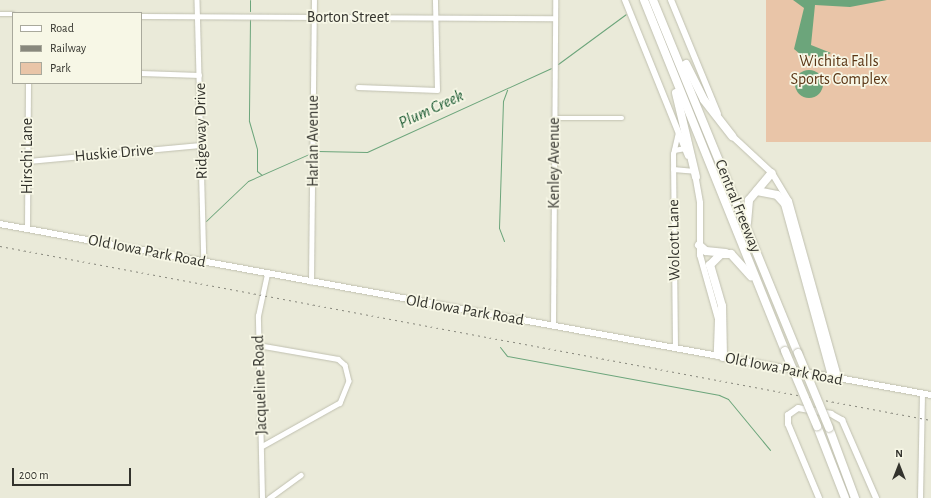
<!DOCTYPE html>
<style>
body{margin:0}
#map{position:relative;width:931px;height:498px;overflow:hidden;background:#eaead9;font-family:"Alegreya Sans",sans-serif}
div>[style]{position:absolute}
.green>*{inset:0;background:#e9c5a8;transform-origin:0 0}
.water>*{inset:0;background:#6ca57b}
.round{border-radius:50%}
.stream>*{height:1px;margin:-0.5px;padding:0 0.5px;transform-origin:0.5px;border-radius:0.5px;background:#6ca57b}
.roads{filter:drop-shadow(0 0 1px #c0c0b0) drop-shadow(0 0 1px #c0c0b0)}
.street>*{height:4.5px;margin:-2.25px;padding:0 2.25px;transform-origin:2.25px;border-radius:2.25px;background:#fff}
.secondary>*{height:6px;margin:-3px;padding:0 3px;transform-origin:3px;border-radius:3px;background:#fff}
.highway>*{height:8px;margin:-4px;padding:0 4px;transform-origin:4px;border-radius:4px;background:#fff}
.rail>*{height:1px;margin-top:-0.5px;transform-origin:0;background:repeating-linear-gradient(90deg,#88887d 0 2px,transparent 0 6px)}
.bridges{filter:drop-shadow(0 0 1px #c0c0b0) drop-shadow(0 0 1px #c0c0b0)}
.highway-bridge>*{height:8px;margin:-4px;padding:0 4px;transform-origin:4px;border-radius:4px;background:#fff}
span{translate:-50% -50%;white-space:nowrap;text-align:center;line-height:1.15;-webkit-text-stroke:3.5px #f7f7e6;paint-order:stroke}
.street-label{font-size:16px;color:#33332d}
.park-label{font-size:16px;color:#5b3615}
.water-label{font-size:17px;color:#1c5b33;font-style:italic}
.legend{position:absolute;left:12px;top:12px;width:130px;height:72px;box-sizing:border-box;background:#f7f7e6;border:1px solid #a9a99c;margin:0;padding:5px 7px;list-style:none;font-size:12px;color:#33332d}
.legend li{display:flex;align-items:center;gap:8px;height:20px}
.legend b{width:20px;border:1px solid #a9a99c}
.north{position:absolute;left:879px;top:446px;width:40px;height:40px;-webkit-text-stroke:3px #f7f7e6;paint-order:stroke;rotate:0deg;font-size:11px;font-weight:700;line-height:16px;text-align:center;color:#33332d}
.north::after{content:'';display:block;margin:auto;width:14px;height:18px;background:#33332d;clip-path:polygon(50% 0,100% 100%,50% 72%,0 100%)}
.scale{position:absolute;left:12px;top:468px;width:119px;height:18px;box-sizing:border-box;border:2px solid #33332d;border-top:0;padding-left:5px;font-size:12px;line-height:14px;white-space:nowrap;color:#33332d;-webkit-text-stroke:3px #f7f7e6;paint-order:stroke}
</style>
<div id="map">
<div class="green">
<div style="left:766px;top:0;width:165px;height:142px"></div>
</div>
<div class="water">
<div style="clip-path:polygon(793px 0,887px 0,850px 7px,815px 5px,811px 45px,831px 53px,820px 58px,800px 54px,794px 49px,804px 8px)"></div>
<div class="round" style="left:795px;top:70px;width:28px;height:28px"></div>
</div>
<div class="stream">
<div style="left:250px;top:0;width:11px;rotate:90deg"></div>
<div style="left:250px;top:19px;width:102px;rotate:90.6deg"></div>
<div style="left:249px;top:121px;width:29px;rotate:74deg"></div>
<div style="left:257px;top:149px;width:22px;rotate:90deg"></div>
<div style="left:257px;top:171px;width:6px;rotate:39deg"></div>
<div style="left:558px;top:64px;width:84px;rotate:-36.3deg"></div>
<div style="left:317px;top:151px;width:50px;rotate:1.1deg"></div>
<div style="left:367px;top:152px;width:202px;rotate:-24.5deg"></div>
<div style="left:206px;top:221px;width:58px;rotate:-43.6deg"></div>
<div style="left:248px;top:181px;width:67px;rotate:-23.9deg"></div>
<div style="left:504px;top:241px;width:14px;rotate:-111deg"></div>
<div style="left:499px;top:228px;width:127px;rotate:-88.2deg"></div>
<div style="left:503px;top:101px;width:12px;rotate:-70deg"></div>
<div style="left:500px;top:347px;width:11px;rotate:52deg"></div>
<div style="left:507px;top:356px;width:216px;rotate:10.4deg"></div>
<div style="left:719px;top:395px;width:10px;rotate:24deg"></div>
<div style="left:728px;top:399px;width:66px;rotate:50.5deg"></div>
</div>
<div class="roads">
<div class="street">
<div style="left:197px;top:0;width:262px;rotate:88.5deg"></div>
<div style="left:0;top:14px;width:13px"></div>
<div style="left:141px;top:16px;width:414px;rotate:0.3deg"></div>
<div style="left:141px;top:73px;width:58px;rotate:2deg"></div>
<div style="left:358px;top:87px;width:79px;rotate:2.2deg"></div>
<div style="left:437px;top:90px;width:90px;rotate:-91.3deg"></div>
<div style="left:554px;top:118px;width:68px"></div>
<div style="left:674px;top:150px;width:11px;rotate:-10deg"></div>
<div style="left:28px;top:161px;width:173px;rotate:-5.3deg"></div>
<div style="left:673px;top:169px;width:21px;rotate:5deg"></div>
<div style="left:27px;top:229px;width:146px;rotate:-89.6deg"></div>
<div style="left:311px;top:282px;width:282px;rotate:-89.4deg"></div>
<div style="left:553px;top:326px;width:326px;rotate:-89.6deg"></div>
<div style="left:258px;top:345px;width:81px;rotate:9.9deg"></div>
<div style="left:338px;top:359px;width:9px;rotate:41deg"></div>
<div style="left:345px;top:365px;width:16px;rotate:76deg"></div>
<div style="left:349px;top:381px;width:24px;rotate:112deg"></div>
<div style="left:340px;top:403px;width:88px;rotate:150.8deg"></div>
<div style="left:675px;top:348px;width:194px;rotate:-90.6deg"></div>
<div style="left:673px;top:154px;width:22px;rotate:-77deg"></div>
<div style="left:262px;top:498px;width:182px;rotate:-91.3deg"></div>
<div style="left:258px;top:316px;width:43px;rotate:-77.9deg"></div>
<div style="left:269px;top:498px;width:39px;rotate:-36deg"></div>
<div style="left:920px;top:498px;width:104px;rotate:-88.9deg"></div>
</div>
<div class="secondary">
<div style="left:625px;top:0;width:168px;rotate:68deg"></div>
<div style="left:671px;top:0;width:123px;rotate:67.6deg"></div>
<div style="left:730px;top:134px;width:57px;rotate:42.9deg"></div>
<div style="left:772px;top:173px;width:33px;rotate:59deg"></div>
<div style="left:789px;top:201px;width:186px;rotate:74.4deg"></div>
<div style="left:695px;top:174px;width:29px;rotate:80deg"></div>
<div style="left:700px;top:203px;width:52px;rotate:90deg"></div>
<div style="left:700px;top:255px;width:66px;rotate:74.3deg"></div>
<div style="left:718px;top:319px;width:37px;rotate:92deg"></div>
<div style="left:0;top:224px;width:947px;rotate:10.41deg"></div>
<div style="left:819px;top:498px;width:80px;rotate:-112.7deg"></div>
<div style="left:788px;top:424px;width:9px;rotate:-90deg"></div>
<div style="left:788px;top:415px;width:12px;rotate:-35deg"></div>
<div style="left:798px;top:408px;width:34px;rotate:10deg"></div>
<div style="left:831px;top:414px;width:13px;rotate:29deg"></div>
<div style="left:842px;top:420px;width:85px;rotate:66.4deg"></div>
</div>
<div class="highway">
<div style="left:644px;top:0;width:378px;rotate:68.1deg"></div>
<div style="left:653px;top:0;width:382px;rotate:67.7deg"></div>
<div style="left:686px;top:64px;width:40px;rotate:63.4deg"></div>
<div style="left:704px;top:100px;width:46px;rotate:52.1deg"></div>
<div style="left:676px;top:93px;width:86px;rotate:76.6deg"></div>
<div style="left:757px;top:191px;width:20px;rotate:11deg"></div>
<div style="left:777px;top:195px;width:12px;rotate:48deg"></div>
<div style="left:785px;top:204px;width:181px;rotate:74.7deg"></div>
<div style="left:747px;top:223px;width:23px;rotate:-85deg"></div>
<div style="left:749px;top:200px;width:35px;rotate:-50deg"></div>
<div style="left:699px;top:245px;width:9px;rotate:41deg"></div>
<div style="left:706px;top:251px;width:20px;rotate:6deg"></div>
<div style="left:723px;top:357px;width:51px;rotate:-91.1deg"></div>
<div style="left:722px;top:306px;width:43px;rotate:-106.3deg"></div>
<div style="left:710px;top:265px;width:16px;rotate:-45deg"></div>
<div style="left:721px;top:254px;width:10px"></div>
<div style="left:731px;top:254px;width:30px;rotate:48deg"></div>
<div style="left:817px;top:426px;width:77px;rotate:68.7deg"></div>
<div style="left:829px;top:428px;width:75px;rotate:69.6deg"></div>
</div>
</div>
<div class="rail">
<div style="left:0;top:246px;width:947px;rotate:10.59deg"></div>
</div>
<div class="bridges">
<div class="highway-bridge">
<div style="left:785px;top:351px;width:82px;rotate:66.9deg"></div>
<div style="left:798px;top:353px;width:81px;rotate:67.5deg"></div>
</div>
</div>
<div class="street-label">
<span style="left:348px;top:17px">Borton Street</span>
<span style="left:201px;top:131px;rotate:-91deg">Ridgeway Drive</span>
<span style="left:313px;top:141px;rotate:-90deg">Harlan Avenue</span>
<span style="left:114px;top:153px;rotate:-5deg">Huskie Drive</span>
<span style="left:27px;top:156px;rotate:-90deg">Hirschi Lane</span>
<span style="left:554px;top:163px;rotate:-90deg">Kenley Avenue</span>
<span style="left:738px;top:206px;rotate:68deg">Central Freeway</span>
<span style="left:674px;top:240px;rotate:-91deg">Wolcott Lane</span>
<span style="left:147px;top:251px;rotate:11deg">Old Iowa Park Road</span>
<span style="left:465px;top:310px;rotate:10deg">Old Iowa Park Road</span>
<span style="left:784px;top:369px;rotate:11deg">Old Iowa Park Road</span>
<span style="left:260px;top:385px;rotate:-92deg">Jacqueline Road</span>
</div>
<div class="park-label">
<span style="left:839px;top:70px">Wichita Falls<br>Sports Complex</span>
</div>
<div class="water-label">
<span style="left:431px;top:109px;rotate:-25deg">Plum Creek</span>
</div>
<ul class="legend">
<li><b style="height:5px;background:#fff"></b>Road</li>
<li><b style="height:5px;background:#88887d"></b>Railway</li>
<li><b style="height:11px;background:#e9c5a8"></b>Park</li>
</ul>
<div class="north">N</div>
<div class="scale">200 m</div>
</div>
